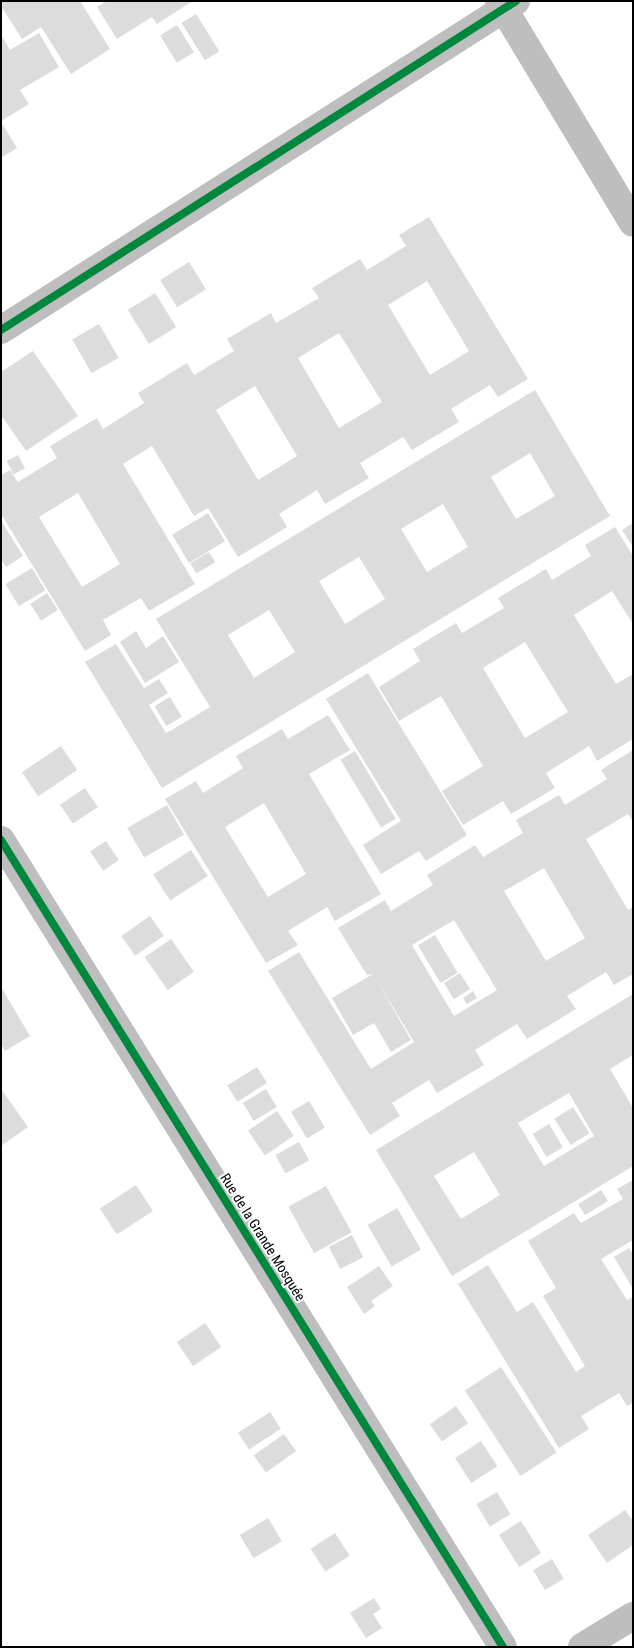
<!DOCTYPE html>
<meta charset="utf-8">
<style>
body{margin:0}
#map{position:relative;width:634px;height:1648px;overflow:hidden;background:#fff;font-family:"Roboto Condensed",sans-serif}
div>[style]{position:absolute}
.building>*{inset:0;background:#dcdcdc;transform-origin:0 0}
.minor>*{height:28px;margin:-14px;padding:0 14px;transform-origin:14px;border-radius:14px;background:#bebebe}
.cycleway>*{height:8px;margin:-4px;padding:0 4px;transform-origin:4px;border-radius:4px;background:#00873e}
span{translate:-50% -50%;white-space:nowrap;text-align:center;line-height:1.15;-webkit-text-stroke:4px #fff;paint-order:stroke}
.street-label{font-size:14px;color:#000}
.frame{position:absolute;inset:0;border:2px solid #000;pointer-events:none}
</style>
<div id="map">
<div class="building">
<div style="clip-path:polygon(1px 1px,80px 1px,110px 49px,71px 74px,41px 27px,22px 39px,1px 6px)"></div>
<div style="clip-path:polygon(107px 1px,193px 1px,157px 24px,152px 17px,117px 39px,97px 7px)"></div>
<div style="left:196px;top:14px;width:44px;height:17px;rotate:58deg"></div>
<div style="left:177px;top:25px;width:32px;height:20px;rotate:58deg"></div>
<div style="clip-path:polygon(39px 33px,59px 67px,20px 90px,29px 104px,1px 121px,1px 35px,10px 50px)"></div>
<div style="clip-path:polygon(3px 125px,17px 148px,1px 158px,1px 126px)"></div>
<div style="clip-path:polygon(evenodd,429px 217px,528px 379px,498px 397px,490px 385px,451px 409px,459px 422px,412px 450px,403px 437px,360px 463px,369px 478px,325px 504px,317px 490px,279px 514px,287px 527px,238px 557px,208px 508px,194px 516px,152px 446px,123px 464px,195px 584px,149px 611px,141px 598px,103px 620px,111px 635px,85px 651px,1px 514px,1px 475px,10px 470px,18px 482px,57px 458px,50px 446px,97px 418px,103px 429px,144px 403px,138px 393px,187px 363px,194px 375px,234px 351px,227px 339px,271px 313px,276px 323px,319px 298px,312px 288px,360px 259px,367px 270px,406px 246px,399px 235px,429px 217px,427px 281px,469px 351px,430px 375px,388px 305px,427px 281px,429px 217px,339px 333px,382px 402px,339px 428px,298px 358px,339px 333px,429px 217px,255px 386px,297px 456px,258px 480px,216px 410px,255px 386px,429px 217px,78px 493px,120px 564px,82px 587px,39px 517px,78px 493px)"></div>
<div style="left:189px;top:262px;width:32px;height:34px;rotate:58deg"></div>
<div style="left:155px;top:293px;width:40px;height:32px;rotate:58deg"></div>
<div style="left:99px;top:324px;width:39px;height:31px;rotate:60deg"></div>
<div style="clip-path:polygon(33px 351px,78px 416px,26px 451px,1px 415px,1px 372px)"></div>
<div style="clip-path:polygon(evenodd,535px 390px,610px 516px,162px 788px,85px 662px,116px 644px,144px 688px,159px 679px,168px 693px,149px 705px,166px 733px,170px 731px,210px 707px,156px 619px,535px 390px,530px 453px,555px 496px,516px 519px,491px 477px,530px 453px,535px 390px,443px 504px,468px 547px,427px 572px,401px 529px,443px 504px,535px 390px,359px 557px,385px 599px,345px 624px,319px 581px,359px 557px,535px 390px,269px 610px,295px 652px,254px 678px,228px 635px,269px 610px)"></div>
<div style="left:18px;top:455px;width:15px;height:13px;rotate:62deg"></div>
<div style="left:208px;top:513px;width:33px;height:42px;rotate:59deg"></div>
<div style="clip-path:polygon(1px 520px,23px 556px,6px 567px,1px 559px)"></div>
<div style="clip-path:polygon(633px 523px,633px 547px,622px 530px)"></div>
<div style="clip-path:polygon(evenodd,615px 527px,633px 556px,633px 624px,612px 591px,574px 615px,616px 684px,633px 674px,633px 739px,597px 761px,589px 746px,546px 773px,555px 788px,511px 814px,503px 801px,463px 825px,442px 791px,483px 766px,441px 696px,399px 721px,379px 687px,420px 661px,413px 649px,456px 623px,462px 633px,504px 608px,498px 598px,546px 569px,552px 580px,591px 556px,585px 545px,615px 527px,525px 642px,568px 712px,525px 738px,483px 668px,525px 642px)"></div>
<div style="left:209px;top:552px;width:12px;height:22px;rotate:59deg"></div>
<div style="left:32px;top:568px;width:26px;height:31px;rotate:59deg"></div>
<div style="left:47px;top:593px;width:20px;height:20px;rotate:57deg"></div>
<div style="clip-path:polygon(136px 631px,146px 648px,163px 636px,179px 662px,145px 683px,120px 642px)"></div>
<div style="clip-path:polygon(368px 673px,467px 835px,426px 861px,419px 851px,381px 874px,363px 845px,401px 821px,326px 699px)"></div>
<div style="left:170px;top:697px;width:23px;height:18px;rotate:59deg"></div>
<div style="clip-path:polygon(evenodd,328px 715px,350px 750px,309px 774px,381px 894px,335px 921px,327px 907px,288px 931px,298px 945px,266px 963px,165px 799px,196px 781px,203px 793px,243px 768px,236px 756px,282px 729px,288px 739px,328px 715px,264px 803px,306px 874px,268px 897px,225px 827px,264px 803px)"></div>
<div style="left:61px;top:746px;width:29px;height:47px;rotate:56deg"></div>
<div style="clip-path:polygon(evenodd,633px 750px,633px 822px,628px 814px,586px 839px,628px 910px,633px 907px,633px 974px,614px 985px,606px 972px,567px 996px,576px 1009px,527px 1039px,517px 1024px,475px 1050px,484px 1065px,437px 1093px,429px 1080px,392px 1103px,400px 1116px,370px 1135px,268px 971px,299px 952px,371px 1069px,414px 1042px,376px 979px,411px 1040px,391px 1052px,374px 1023px,353px 1035px,332px 998px,373px 974px,367px 975px,338px 928px,385px 900px,391px 911px,433px 885px,427px 875px,475px 845px,483px 857px,523px 833px,516px 820px,559px 795px,565px 805px,607px 779px,601px 770px,633px 750px,544px 868px,585px 938px,546px 961px,504px 891px,544px 868px,633px 750px,454px 920px,497px 990px,454px 1016px,412px 945px,454px 920px)"></div>
<div style="left:355px;top:751px;width:79px;height:17px;rotate:59deg"></div>
<div style="left:85px;top:788px;width:23px;height:30px;rotate:56deg"></div>
<div style="left:167px;top:805px;width:34px;height:46px;rotate:60deg"></div>
<div style="left:106px;top:841px;width:23px;height:19px;rotate:56deg"></div>
<div style="left:191px;top:850px;width:31px;height:45px;rotate:57deg"></div>
<div style="left:150px;top:916px;width:24px;height:35px;rotate:55deg"></div>
<div style="left:435px;top:935px;width:44px;height:20px;rotate:59deg"></div>
<div style="left:171px;top:939px;width:40px;height:32px;rotate:55deg"></div>
<div style="left:460px;top:973px;width:19px;height:19px;rotate:58deg"></div>
<div style="clip-path:polygon(1px 987px,30px 1036px,5px 1051px,1px 1044px)"></div>
<div style="clip-path:polygon(473px 991px,477px 998px,467px 1004px,463px 998px)"></div>
<div style="clip-path:polygon(evenodd,633px 994px,633px 1055px,610px 1069px,633px 1108px,633px 1166px,452px 1276px,376px 1150px,633px 994px,569px 1093px,594px 1136px,544px 1166px,518px 1123px,569px 1093px,633px 994px,474px 1152px,500px 1195px,461px 1219px,434px 1176px,474px 1152px)"></div>
<div style="left:257px;top:1067px;width:19px;height:35px;rotate:58deg"></div>
<div style="clip-path:polygon(1px 1089px,28px 1127px,1px 1146px)"></div>
<div style="left:266px;top:1089px;width:21px;height:27px;rotate:59deg"></div>
<div style="left:309px;top:1101px;width:31px;height:21px;rotate:59deg"></div>
<div style="left:573px;top:1107px;width:31px;height:22px;rotate:58deg"></div>
<div style="left:277px;top:1111px;width:30px;height:35px;rotate:56deg"></div>
<div style="left:549px;top:1124px;width:27px;height:19px;rotate:59deg"></div>
<div style="left:299px;top:1142px;width:21px;height:27px;rotate:61deg"></div>
<div style="clip-path:polygon(633px 1180px,633px 1240px,601px 1259px,627px 1300px,633px 1297px,633px 1403px,627px 1406px,619px 1393px,581px 1416px,589px 1429px,559px 1448px,458px 1284px,488px 1265px,517px 1312px,533px 1302px,576px 1372px,585px 1366px,543px 1296px,556px 1288px,528px 1241px,574px 1213px,581px 1223px,623px 1199px,617px 1189px)"></div>
<div style="left:136px;top:1185px;width:31px;height:43px;rotate:57deg"></div>
<div style="left:326px;top:1186px;width:53px;height:43px;rotate:61deg"></div>
<div style="left:601px;top:1190px;width:13px;height:27px;rotate:58deg"></div>
<div style="left:397px;top:1208px;width:48px;height:34px;rotate:60deg"></div>
<div style="left:352px;top:1235px;width:25px;height:26px;rotate:63deg"></div>
<div style="clip-path:polygon(629px 1248px,633px 1254px,633px 1289px,614px 1257px)"></div>
<div style="clip-path:polygon(379px 1266px,393px 1286px,371px 1301px,375px 1306px,364px 1314px,347px 1287px)"></div>
<div style="left:205px;top:1323px;width:29px;height:34px;rotate:56deg"></div>
<div style="left:501px;top:1367px;width:102px;height:43px;rotate:57deg"></div>
<div style="left:456px;top:1406px;width:21px;height:32px;rotate:55deg"></div>
<div style="left:270px;top:1412px;width:20px;height:38px;rotate:57deg"></div>
<div style="left:284px;top:1434px;width:21px;height:37px;rotate:55deg"></div>
<div style="left:481px;top:1441px;width:30px;height:31px;rotate:57deg"></div>
<div style="left:497px;top:1492px;width:26px;height:24px;rotate:59deg"></div>
<div style="clip-path:polygon(625px 1510px,633px 1521px,633px 1545px,607px 1563px,588px 1535px)"></div>
<div style="left:268px;top:1518px;width:27px;height:33px;rotate:59deg"></div>
<div style="left:521px;top:1521px;width:38px;height:26px;rotate:58deg"></div>
<div style="left:335px;top:1533px;width:27px;height:29px;rotate:57deg"></div>
<div style="left:552px;top:1559px;width:23px;height:22px;rotate:59deg"></div>
<div style="clip-path:polygon(374px 1598px,381px 1609px,373px 1614px,382px 1628px,366px 1638px,350px 1613px)"></div>
</div>
<div class="minor">
<div style="left:499px;top:1px;width:259px;rotate:58.9deg"></div>
<div style="left:1px;top:330px;width:611px;rotate:-32.57deg"></div>
<div style="left:1px;top:840px;width:950px;rotate:58.12deg"></div>
<div style="left:582px;top:1647px;width:60px;rotate:-31.3deg"></div>
</div>
<div class="cycleway">
<div style="left:1px;top:330px;width:611px;rotate:-32.57deg"></div>
<div style="left:1px;top:840px;width:950px;rotate:58.12deg"></div>
</div>
<div class="street-label">
<span style="left:263px;top:1237px;rotate:58deg">Rue de la Grande Mosquée</span>
</div>
<div class="frame"></div>
</div>
